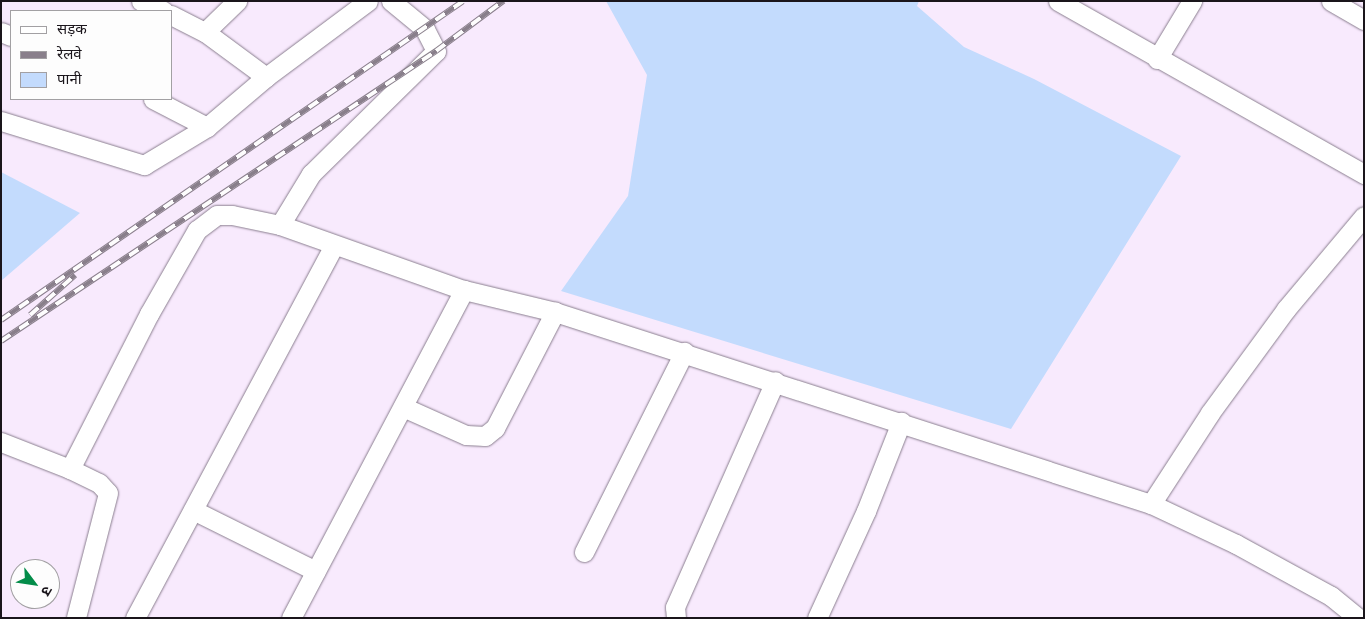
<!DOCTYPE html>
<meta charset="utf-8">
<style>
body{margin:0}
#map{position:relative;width:1365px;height:619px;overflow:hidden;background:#f8eafd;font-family:"PT Sans Narrow","Noto Sans Devanagari",sans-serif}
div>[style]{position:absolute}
.water>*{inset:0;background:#c3dbfd}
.roads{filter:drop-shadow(0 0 1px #8a7e8f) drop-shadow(0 0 1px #8a7e8f)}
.minor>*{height:19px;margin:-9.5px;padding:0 9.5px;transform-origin:9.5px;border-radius:9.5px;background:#fff}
.rail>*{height:5.5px;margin-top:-2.75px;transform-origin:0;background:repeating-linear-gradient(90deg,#fdfdfd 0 11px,#897f8b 0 22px);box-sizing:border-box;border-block:1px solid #897f8b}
span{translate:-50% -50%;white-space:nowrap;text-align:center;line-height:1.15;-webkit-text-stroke:4px #fdfdfd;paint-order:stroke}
.frame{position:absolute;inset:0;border:2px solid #1a151b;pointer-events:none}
.legend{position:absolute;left:10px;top:10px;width:162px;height:90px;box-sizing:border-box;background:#fdfdfd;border:1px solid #a2a0a3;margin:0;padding:6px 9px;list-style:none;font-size:15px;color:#1a151b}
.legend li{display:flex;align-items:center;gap:10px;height:25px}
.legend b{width:25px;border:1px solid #a2a0a3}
.north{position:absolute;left:10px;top:559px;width:50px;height:50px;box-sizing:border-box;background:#fdfdfd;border:1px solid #a2a0a3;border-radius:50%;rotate:121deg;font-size:14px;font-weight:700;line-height:20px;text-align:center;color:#1a151b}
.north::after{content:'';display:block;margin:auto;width:18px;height:22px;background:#038c49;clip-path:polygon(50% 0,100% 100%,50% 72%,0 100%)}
</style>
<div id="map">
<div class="water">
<div style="clip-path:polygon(606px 1px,919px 1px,917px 6px,964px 47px,1034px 79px,1181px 156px,1011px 429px,561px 291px,628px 196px,647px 75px)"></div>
<div style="clip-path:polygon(1px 172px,80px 213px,1px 281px)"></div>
</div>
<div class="roads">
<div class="minor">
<div style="left:141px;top:1px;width:24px;rotate:24deg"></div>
<div style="left:1058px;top:1px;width:352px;rotate:29.5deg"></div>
<div style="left:1331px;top:1px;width:38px;rotate:30deg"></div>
<div style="left:171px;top:15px;width:38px;rotate:27deg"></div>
<div style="left:205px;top:32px;width:76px;rotate:36.4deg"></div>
<div style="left:1px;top:32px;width:11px;rotate:22deg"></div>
<div style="left:205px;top:32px;width:45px;rotate:-44.1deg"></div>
<div style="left:1157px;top:59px;width:68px;rotate:-58.9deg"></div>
<div style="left:153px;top:99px;width:61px;rotate:27.4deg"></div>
<div style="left:1px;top:121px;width:150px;rotate:17.1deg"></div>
<div style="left:144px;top:165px;width:74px;rotate:-31.1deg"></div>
<div style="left:207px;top:127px;width:77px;rotate:-40.3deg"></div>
<div style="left:266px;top:77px;width:127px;rotate:-36.7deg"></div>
<div style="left:280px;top:225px;width:60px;rotate:-58.7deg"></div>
<div style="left:311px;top:174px;width:175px;rotate:-44.5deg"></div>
<div style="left:436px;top:51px;width:25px;rotate:-117deg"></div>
<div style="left:425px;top:29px;width:44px;rotate:-140.5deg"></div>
<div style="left:403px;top:407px;width:69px;rotate:24deg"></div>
<div style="left:466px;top:435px;width:19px;rotate:3deg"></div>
<div style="left:485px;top:436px;width:13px;rotate:-39deg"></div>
<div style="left:495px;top:428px;width:131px;rotate:-62.7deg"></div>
<div style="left:1px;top:442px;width:74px;rotate:21.4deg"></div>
<div style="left:70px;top:469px;width:32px;rotate:26deg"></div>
<div style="left:99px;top:483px;width:13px;rotate:48deg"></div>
<div style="left:108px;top:493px;width:129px;rotate:104.4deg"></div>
<div style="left:70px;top:469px;width:174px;rotate:-63deg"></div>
<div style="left:149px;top:314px;width:97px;rotate:-60.3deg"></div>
<div style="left:197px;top:230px;width:25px;rotate:-37deg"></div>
<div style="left:217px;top:215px;width:15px"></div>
<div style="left:232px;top:215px;width:49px;rotate:11.8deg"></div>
<div style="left:280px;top:225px;width:195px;rotate:19.5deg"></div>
<div style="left:464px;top:290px;width:94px;rotate:13.6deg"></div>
<div style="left:555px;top:312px;width:626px;rotate:17.86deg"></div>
<div style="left:1151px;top:504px;width:94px;rotate:25.2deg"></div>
<div style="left:1236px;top:544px;width:108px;rotate:28.7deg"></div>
<div style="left:1331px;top:596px;width:35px;rotate:39deg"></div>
<div style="left:1151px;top:504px;width:108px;rotate:-57deg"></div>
<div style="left:1210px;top:413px;width:129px;rotate:-53.8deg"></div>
<div style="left:1286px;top:309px;width:121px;rotate:-50deg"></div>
<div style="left:193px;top:510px;width:137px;rotate:26.4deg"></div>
<div style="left:584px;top:552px;width:224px;rotate:-63.4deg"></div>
<div style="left:135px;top:618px;width:422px;rotate:-61.9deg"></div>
<div style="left:291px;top:618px;width:371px;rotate:-62.2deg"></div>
<div style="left:676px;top:618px;width:11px;rotate:-95deg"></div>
<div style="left:675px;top:607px;width:247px;rotate:-66.1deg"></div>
<div style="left:817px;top:618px;width:118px;rotate:-65.4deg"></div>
<div style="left:866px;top:511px;width:96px;rotate:-68.5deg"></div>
</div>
</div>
<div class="rail">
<div style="left:30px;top:315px;width:60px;rotate:-41.6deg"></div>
<div style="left:1px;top:320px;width:561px;rotate:-34.62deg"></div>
<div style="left:1px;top:341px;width:523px;rotate:-33.69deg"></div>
<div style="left:436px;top:51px;width:84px;rotate:-36.7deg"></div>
</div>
<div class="frame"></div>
<ul class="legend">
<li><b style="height:6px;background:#fff"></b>सड़क</li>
<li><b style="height:6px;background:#897f8b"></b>रेलवे</li>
<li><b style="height:14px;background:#c3dbfd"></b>पानी</li>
</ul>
<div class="north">उ</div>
</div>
